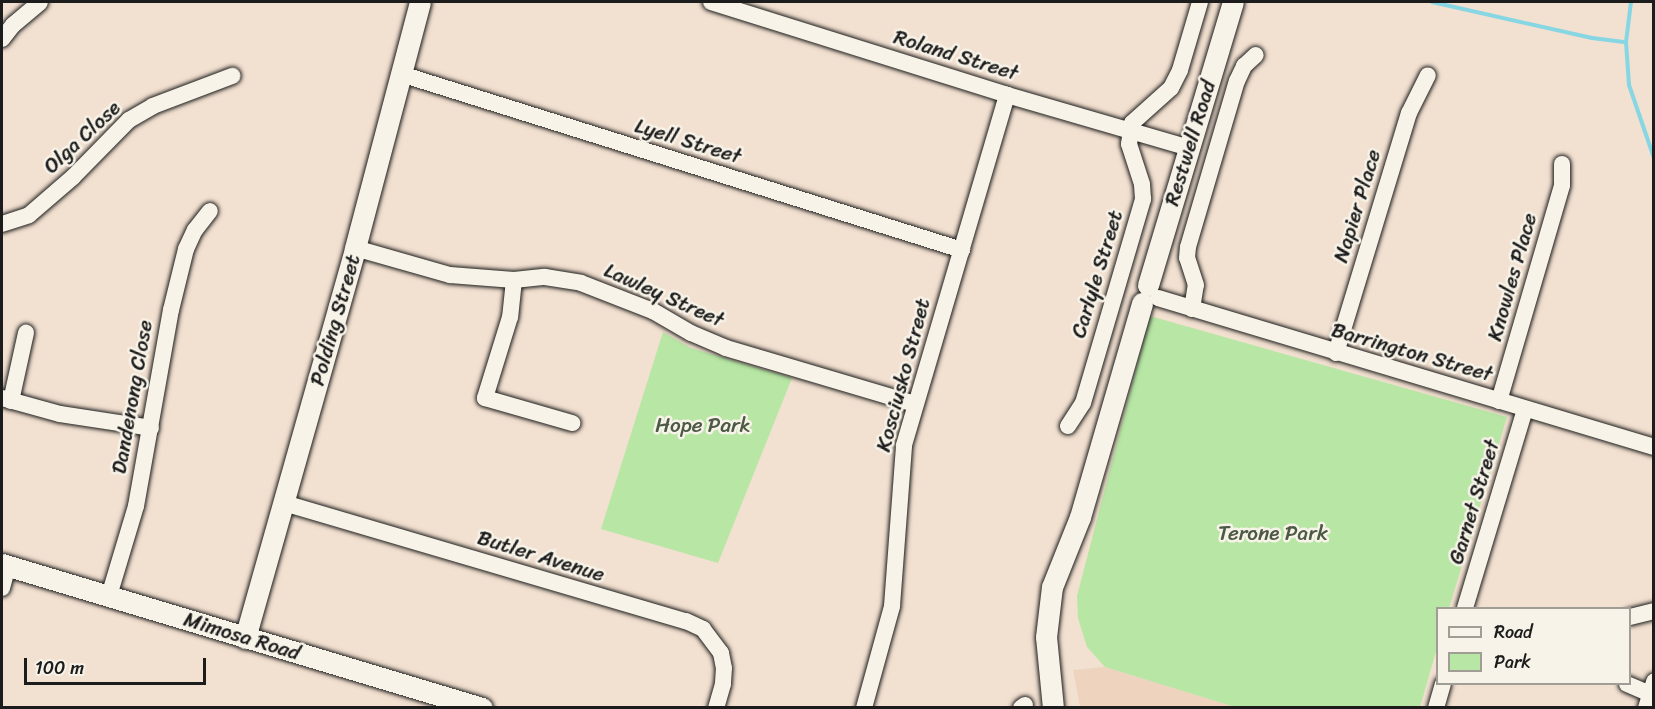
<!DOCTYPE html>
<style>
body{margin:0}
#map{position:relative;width:1655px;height:709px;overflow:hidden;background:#f2e0d0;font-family:Sriracha,sans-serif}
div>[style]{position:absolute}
.built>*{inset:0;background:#eed3bf}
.green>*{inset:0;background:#b8e6a5}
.stream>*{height:4px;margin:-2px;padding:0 2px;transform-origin:2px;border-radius:2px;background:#87d6e4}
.roads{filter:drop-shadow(0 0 2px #1c1c1c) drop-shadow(0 0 2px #1c1c1c)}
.minor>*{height:16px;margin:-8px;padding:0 8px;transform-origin:8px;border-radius:8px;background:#f7f3e8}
.major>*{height:21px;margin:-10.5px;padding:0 10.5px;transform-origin:10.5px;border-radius:10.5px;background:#f7f3e8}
span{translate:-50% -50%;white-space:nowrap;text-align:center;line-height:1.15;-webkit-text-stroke:5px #f7f3e8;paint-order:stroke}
.street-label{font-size:21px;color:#1c1c1c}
.park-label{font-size:21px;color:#4b5945}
.frame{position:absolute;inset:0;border:3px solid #1c1c1c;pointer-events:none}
.legend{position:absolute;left:1436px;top:607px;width:195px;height:78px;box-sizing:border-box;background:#f7f3e8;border:2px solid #9f9d96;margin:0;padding:8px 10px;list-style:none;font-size:18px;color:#1c1c1c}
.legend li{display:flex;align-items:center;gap:12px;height:30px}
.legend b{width:30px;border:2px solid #9f9d96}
.scale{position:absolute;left:24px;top:658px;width:182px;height:27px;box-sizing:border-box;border:3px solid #1c1c1c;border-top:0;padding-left:8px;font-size:18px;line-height:21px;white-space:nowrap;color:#1c1c1c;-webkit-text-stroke:4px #f7f3e8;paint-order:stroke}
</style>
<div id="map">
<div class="built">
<div style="clip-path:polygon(1105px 667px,1235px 707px,1080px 707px,1073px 670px)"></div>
</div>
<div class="green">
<div style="clip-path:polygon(1150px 316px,1507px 417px,1449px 608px,1438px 608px,1437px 648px,1420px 707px,1235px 707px,1105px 667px,1087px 647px,1078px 618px,1077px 596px)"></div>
<div style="clip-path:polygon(663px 332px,691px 348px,792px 378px,718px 563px,601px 529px)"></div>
</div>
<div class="stream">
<div style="left:1432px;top:2px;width:164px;rotate:12.7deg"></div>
<div style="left:1592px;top:38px;width:34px;rotate:7deg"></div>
<div style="left:1631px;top:2px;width:40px;rotate:97.1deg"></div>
<div style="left:1626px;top:42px;width:43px;rotate:86deg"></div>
<div style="left:1629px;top:85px;width:77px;rotate:71.1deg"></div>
</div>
<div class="roads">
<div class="minor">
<div style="left:711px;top:2px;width:310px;rotate:17.4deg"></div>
<div style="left:1007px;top:95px;width:190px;rotate:16.2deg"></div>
<div style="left:2px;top:39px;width:18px;rotate:-52deg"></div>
<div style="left:13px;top:25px;width:35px;rotate:-40deg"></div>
<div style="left:401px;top:74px;width:588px;rotate:17.42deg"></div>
<div style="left:2px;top:224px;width:28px;rotate:-18deg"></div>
<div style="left:29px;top:215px;width:58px;rotate:-40.8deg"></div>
<div style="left:73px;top:177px;width:80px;rotate:-45.5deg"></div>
<div style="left:129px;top:120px;width:28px;rotate:-30deg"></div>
<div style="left:153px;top:106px;width:85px;rotate:-20.8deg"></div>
<div style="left:355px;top:248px;width:99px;rotate:15.9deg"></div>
<div style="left:450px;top:275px;width:64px;rotate:4.5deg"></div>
<div style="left:514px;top:280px;width:31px;rotate:-6deg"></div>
<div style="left:545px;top:277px;width:36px;rotate:9deg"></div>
<div style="left:581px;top:283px;width:77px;rotate:21.3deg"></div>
<div style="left:653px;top:311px;width:44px;rotate:30.1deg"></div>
<div style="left:691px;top:333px;width:38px;rotate:23deg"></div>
<div style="left:726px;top:348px;width:197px;rotate:16.5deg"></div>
<div style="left:514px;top:280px;width:37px;rotate:96deg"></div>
<div style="left:510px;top:317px;width:85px;rotate:107.2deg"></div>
<div style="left:485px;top:398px;width:91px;rotate:16deg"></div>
<div style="left:1158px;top:298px;width:518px;rotate:16.72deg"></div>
<div style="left:1192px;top:309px;width:24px;rotate:-81deg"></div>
<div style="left:1196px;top:285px;width:28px;rotate:-108deg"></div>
<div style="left:1187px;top:258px;width:11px;rotate:-85deg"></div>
<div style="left:1188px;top:247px;width:173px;rotate:-73.6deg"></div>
<div style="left:1237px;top:81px;width:17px;rotate:-65deg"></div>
<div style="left:1244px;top:66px;width:16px;rotate:-43deg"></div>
<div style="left:1336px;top:353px;width:251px;rotate:-73.1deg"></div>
<div style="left:1409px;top:113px;width:42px;rotate:-63.4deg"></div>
<div style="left:2px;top:398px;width:60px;rotate:15.4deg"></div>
<div style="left:60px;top:414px;width:92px;rotate:8.7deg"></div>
<div style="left:11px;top:401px;width:70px;rotate:-77.6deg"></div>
<div style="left:1499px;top:401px;width:225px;rotate:-73.7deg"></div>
<div style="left:1562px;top:185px;width:21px;rotate:-90deg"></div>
<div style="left:1068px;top:426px;width:27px;rotate:-57deg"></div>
<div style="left:1083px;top:403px;width:213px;rotate:-73.6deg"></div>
<div style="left:1143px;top:199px;width:15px;rotate:-94deg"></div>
<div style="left:1142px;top:184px;width:42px;rotate:-108deg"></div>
<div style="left:1129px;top:144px;width:21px;rotate:-82deg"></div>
<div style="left:1132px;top:123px;width:52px;rotate:-41.9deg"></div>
<div style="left:1171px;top:88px;width:20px;rotate:-63deg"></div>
<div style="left:1180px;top:70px;width:71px;rotate:-73.6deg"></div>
<div style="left:284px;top:503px;width:419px;rotate:16.4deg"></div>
<div style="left:686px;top:621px;width:19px;rotate:25deg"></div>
<div style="left:703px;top:629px;width:30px;rotate:53deg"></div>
<div style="left:721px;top:653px;width:15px;rotate:79deg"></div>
<div style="left:724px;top:668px;width:16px;rotate:94deg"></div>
<div style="left:723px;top:684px;width:25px;rotate:106deg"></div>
<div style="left:2px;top:588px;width:23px;rotate:-75deg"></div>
<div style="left:109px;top:596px;width:94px;rotate:-73.3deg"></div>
<div style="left:136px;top:506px;width:199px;rotate:-79.9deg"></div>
<div style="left:171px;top:310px;width:63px;rotate:-76.2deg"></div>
<div style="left:186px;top:249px;width:21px;rotate:-65deg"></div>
<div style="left:195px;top:230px;width:24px;rotate:-52deg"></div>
<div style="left:1465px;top:608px;width:208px;rotate:-73.2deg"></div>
<div style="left:1630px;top:617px;width:25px;rotate:-14deg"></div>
<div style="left:1627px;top:684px;width:25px;rotate:23deg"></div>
<div style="left:864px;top:708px;width:106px;rotate:-74.6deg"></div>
<div style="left:892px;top:606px;width:161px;rotate:-85.7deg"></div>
<div style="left:904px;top:445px;width:365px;rotate:-73.6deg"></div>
<div style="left:1021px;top:708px;width:5px;rotate:-37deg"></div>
<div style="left:1436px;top:708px;width:25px;rotate:-74deg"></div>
<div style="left:1646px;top:708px;width:28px;rotate:-73deg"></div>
</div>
<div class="major">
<div style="left:1148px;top:285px;width:295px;rotate:-73.3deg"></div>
<div style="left:2px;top:564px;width:501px;rotate:16.7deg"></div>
<div style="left:245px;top:638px;width:405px;rotate:-74.2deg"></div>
<div style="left:355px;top:248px;width:254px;rotate:-75.2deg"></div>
<div style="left:1053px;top:708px;width:71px;rotate:-95.6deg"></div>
<div style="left:1046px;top:637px;width:50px;rotate:-83.2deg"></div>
<div style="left:1052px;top:587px;width:75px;rotate:-68.2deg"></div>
<div style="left:1080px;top:517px;width:223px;rotate:-73.8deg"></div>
</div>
</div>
<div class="street-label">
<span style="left:956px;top:55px;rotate:17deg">Roland Street</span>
<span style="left:82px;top:137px;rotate:-43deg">Olga Close</span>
<span style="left:688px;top:141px;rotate:17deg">Lyell Street</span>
<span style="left:1190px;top:143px;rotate:-73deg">Restwell Road</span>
<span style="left:1357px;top:206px;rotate:-73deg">Napier Place</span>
<span style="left:1097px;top:274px;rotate:-73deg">Carlyle Street</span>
<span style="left:1512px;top:277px;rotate:-74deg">Knowles Place</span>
<span style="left:664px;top:295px;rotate:24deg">Lawley Street</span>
<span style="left:335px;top:320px;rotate:-74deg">Polding Street</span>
<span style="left:1412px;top:352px;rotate:16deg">Barrington Street</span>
<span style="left:903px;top:375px;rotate:-75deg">Kosciusko Street</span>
<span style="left:132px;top:397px;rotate:-80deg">Dandenong Close</span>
<span style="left:1474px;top:502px;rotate:-73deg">Garnet Street</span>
<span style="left:541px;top:556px;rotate:17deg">Butler Avenue</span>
<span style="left:242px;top:636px;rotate:17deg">Mimosa Road</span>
</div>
<div class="park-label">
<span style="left:703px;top:425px">Hope Park</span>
<span style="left:1273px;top:533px">Terone Park</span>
</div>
<div class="frame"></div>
<ul class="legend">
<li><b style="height:8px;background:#f7f3e8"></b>Road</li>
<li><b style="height:16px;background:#b8e6a5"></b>Park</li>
</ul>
<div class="scale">100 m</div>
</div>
